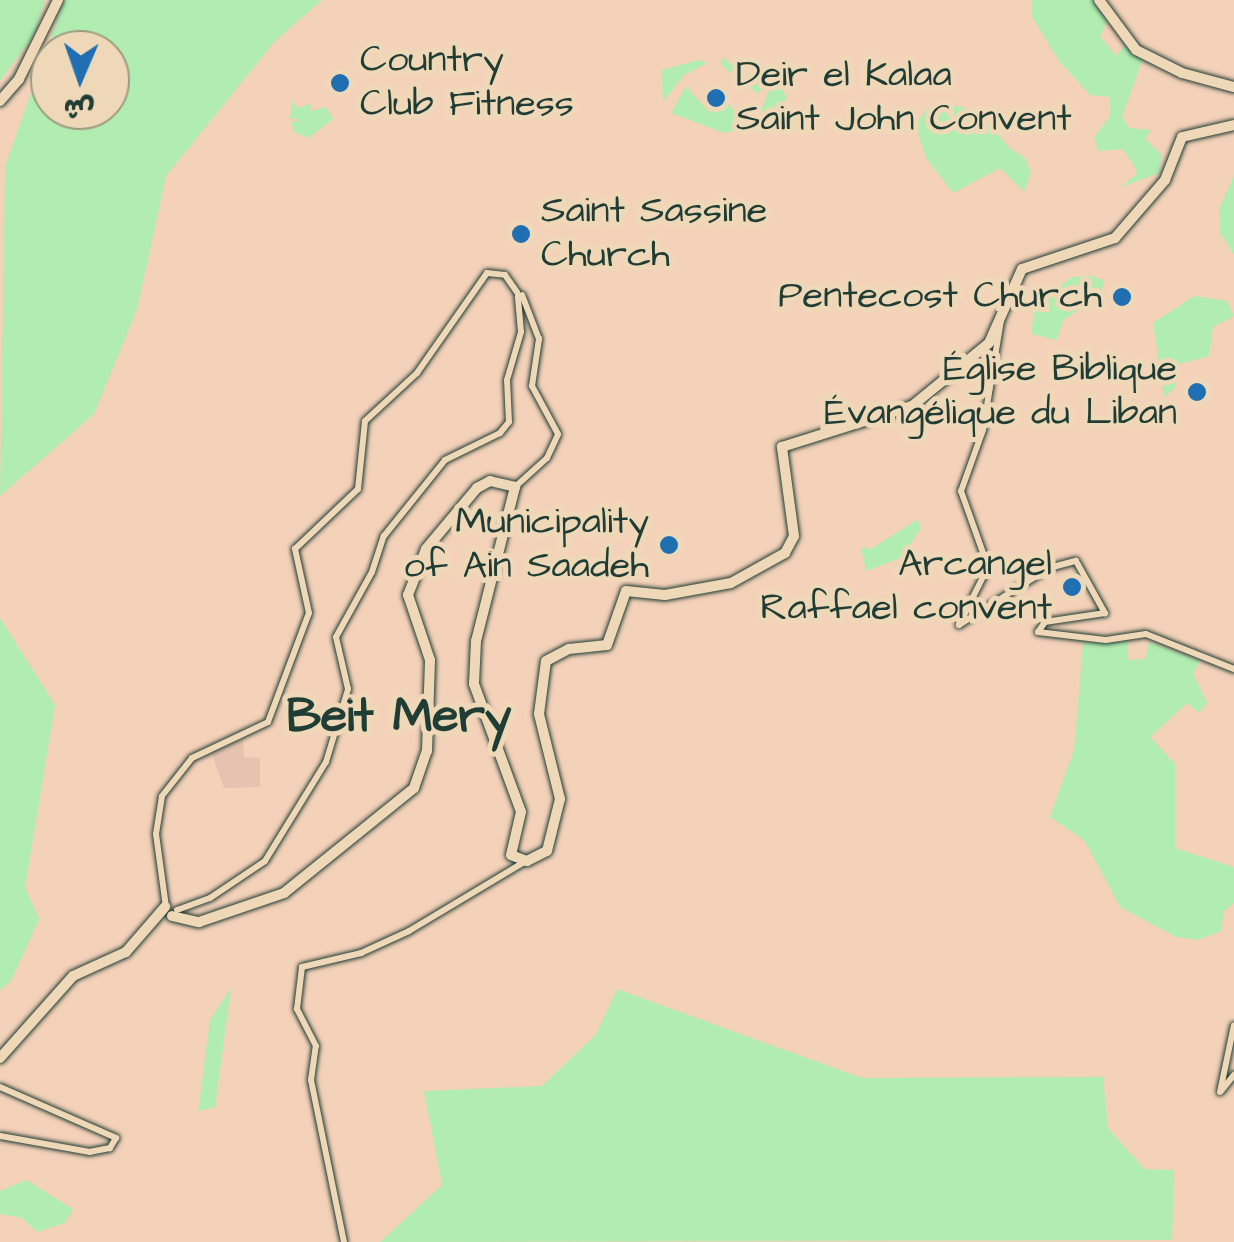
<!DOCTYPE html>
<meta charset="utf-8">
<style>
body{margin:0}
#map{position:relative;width:1234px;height:1242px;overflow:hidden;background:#f4d1b9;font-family:"Architects Daughter","Playpen Sans Arabic",sans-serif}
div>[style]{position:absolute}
.built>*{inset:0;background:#e7c2b0}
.green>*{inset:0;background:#b1ecb0}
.roads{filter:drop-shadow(0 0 2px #1f3d34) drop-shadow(0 0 2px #1f3d34)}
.minor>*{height:6px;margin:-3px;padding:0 3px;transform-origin:3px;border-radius:3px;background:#efd8b8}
.major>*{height:10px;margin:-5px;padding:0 5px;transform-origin:5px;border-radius:5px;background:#efd8b8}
.dots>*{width:28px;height:28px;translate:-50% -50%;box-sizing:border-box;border:5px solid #efd8b8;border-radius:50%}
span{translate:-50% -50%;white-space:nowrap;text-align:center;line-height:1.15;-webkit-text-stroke:10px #efd8b8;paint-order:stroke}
.poi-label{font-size:38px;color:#1f3d34}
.left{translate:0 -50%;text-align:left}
.right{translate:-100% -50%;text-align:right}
.district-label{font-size:48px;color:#1f3d34;font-weight:700}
.north{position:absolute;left:30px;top:30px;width:100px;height:100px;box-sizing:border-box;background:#efd8b8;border:2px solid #9c9a83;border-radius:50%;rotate:182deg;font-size:28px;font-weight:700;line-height:40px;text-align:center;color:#1f3d34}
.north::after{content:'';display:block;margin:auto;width:35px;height:45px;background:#1f6fb2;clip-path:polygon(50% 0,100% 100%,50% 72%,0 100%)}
</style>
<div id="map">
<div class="built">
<div style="clip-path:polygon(243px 739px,244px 757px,260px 758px,260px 787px,224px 788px,211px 752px)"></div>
</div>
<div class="green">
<div style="clip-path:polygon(0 0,45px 0,34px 35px,0 81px)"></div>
<div style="clip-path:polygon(evenodd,64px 0,322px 0,275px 41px,166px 176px,137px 309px,94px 414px,0 496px,5px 166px,64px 0,110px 50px,110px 110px,50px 110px,50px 50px,110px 50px)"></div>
<div style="clip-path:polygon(1032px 0,1094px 0,1107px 22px,1100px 36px,1116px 56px,1125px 45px,1143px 58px,1122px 117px,1129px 128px,1151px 130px,1145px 139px,1161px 154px,1160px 173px,1120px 187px,1137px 174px,1132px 162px,1122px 149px,1098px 151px,1094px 137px,1110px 116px,1110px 97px,1090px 95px,1059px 61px,1032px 17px)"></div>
<div style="clip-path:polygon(721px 57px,754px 79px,757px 62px,776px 72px,787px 99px,762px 125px,724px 133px,671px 113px,686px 86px,709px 112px,726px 100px,741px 120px,759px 116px,771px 86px,757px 93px,721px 65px)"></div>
<div style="clip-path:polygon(699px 60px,707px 63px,684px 75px,663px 102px,661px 70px)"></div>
<div style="clip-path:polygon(292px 100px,297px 108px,311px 104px,310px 111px,326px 107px,333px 119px,308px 138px,294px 132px,291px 122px,301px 120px,290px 118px)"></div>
<div style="clip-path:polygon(956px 106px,981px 111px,1008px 147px,1025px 158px,1031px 173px,1024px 192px,1000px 168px,953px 193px,926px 158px,915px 124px,928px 108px)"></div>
<div style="clip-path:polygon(1234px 175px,1234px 255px,1220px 233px,1219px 209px)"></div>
<div style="clip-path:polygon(1094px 276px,1104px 281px,1100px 296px,1063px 320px,1057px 340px,1031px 334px,1034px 313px,1050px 293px,1072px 277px)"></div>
<div style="clip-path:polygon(1194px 296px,1227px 301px,1234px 316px,1213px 327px,1209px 356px,1176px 365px,1175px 388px,1164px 397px,1153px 323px)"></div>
<div style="clip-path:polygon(918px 519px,921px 528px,901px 558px,866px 571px,861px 547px,871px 549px)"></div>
<div style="clip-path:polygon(0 618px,55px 705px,25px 888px,39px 919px,11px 981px,0 990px)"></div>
<div style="clip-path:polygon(1128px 641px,1128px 660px,1145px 659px,1149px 642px,1200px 661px,1193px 674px,1207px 703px,1199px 713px,1187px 703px,1150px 737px,1175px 764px,1175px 848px,1234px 867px,1234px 903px,1224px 911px,1221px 931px,1198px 940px,1176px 937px,1120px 907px,1084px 840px,1050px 817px,1074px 749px,1083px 643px)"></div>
<div style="clip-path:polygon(231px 988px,215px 1107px,198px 1111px,210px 1020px)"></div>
<div style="clip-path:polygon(617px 989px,862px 1078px,1103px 1077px,1108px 1128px,1144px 1169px,1174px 1170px,1172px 1240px,380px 1242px,442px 1185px,424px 1091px,542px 1086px,596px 1034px)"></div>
<div style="clip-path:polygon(26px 1180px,73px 1209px,65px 1223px,37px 1232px,22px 1218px,0 1214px,0 1191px)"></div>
</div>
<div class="roads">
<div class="minor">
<div style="left:1001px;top:320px;width:111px;rotate:99.3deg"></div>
<div style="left:983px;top:430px;width:65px;rotate:109.8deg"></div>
<div style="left:961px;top:491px;width:81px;rotate:70.4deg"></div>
<div style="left:988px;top:567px;width:65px;rotate:116.6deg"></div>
<div style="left:959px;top:625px;width:107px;rotate:-32.3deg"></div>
<div style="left:1049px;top:568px;width:28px;rotate:-15deg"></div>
<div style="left:1076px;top:561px;width:60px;rotate:60.9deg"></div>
<div style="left:1105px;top:613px;width:61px;rotate:171.5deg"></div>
<div style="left:1045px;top:622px;width:12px;rotate:125deg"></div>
<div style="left:1038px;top:632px;width:68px;rotate:6.7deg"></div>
<div style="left:1106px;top:640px;width:40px;rotate:-8.5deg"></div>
<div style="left:1146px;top:634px;width:95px;rotate:21.7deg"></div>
<div style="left:515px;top:487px;width:43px;rotate:-42.2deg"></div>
<div style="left:547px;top:458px;width:26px;rotate:-65deg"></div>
<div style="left:558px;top:434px;width:55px;rotate:-118.4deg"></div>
<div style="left:532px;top:386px;width:48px;rotate:-81.5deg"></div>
<div style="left:539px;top:339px;width:47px;rotate:-111.1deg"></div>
<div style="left:166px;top:907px;width:74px;rotate:-97.8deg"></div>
<div style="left:156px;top:834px;width:38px;rotate:-81deg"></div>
<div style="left:162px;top:796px;width:48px;rotate:-51.7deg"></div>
<div style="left:192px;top:758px;width:84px;rotate:-25.3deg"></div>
<div style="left:268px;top:722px;width:116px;rotate:-69.4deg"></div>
<div style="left:309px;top:613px;width:66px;rotate:-102.3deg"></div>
<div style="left:295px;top:549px;width:87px;rotate:-43.6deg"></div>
<div style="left:358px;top:489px;width:68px;rotate:-84.1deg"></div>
<div style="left:365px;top:421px;width:71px;rotate:-42.7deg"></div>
<div style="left:417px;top:373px;width:122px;rotate:-55deg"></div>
<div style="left:487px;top:273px;width:18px;rotate:6deg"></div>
<div style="left:505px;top:275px;width:21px;rotate:55deg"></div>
<div style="left:177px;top:910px;width:35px;rotate:-20deg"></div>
<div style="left:210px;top:898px;width:66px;rotate:-33.9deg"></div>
<div style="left:265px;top:861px;width:116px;rotate:-58.4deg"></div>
<div style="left:326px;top:762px;width:76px;rotate:-73.2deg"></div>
<div style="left:348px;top:689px;width:53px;rotate:-103deg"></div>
<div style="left:336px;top:637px;width:74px;rotate:-61deg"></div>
<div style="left:372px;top:572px;width:38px;rotate:-72deg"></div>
<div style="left:384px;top:536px;width:97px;rotate:-51.2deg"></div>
<div style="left:445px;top:460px;width:61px;rotate:-26.1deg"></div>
<div style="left:500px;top:433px;width:14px;rotate:-51deg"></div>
<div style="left:509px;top:422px;width:42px;rotate:-92.7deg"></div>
<div style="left:507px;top:380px;width:50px;rotate:-73.7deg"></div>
<div style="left:521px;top:332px;width:36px;rotate:-95deg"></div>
<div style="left:0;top:1087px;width:127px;rotate:23.7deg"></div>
<div style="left:116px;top:1138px;width:12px;rotate:121deg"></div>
<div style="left:110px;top:1148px;width:20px;rotate:169deg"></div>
<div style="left:90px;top:1152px;width:91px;rotate:-169.9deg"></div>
<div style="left:1221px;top:1091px;width:21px;rotate:-51deg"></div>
<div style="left:1220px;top:1092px;width:68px;rotate:-78.2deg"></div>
<div style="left:344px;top:1242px;width:165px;rotate:-101.5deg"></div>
<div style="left:311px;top:1080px;width:34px;rotate:-82deg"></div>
<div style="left:316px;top:1046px;width:42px;rotate:-117.2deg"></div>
<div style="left:297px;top:1009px;width:42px;rotate:-83.2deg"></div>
<div style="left:302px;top:967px;width:61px;rotate:-13.3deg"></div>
<div style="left:361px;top:953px;width:53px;rotate:-24.6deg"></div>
<div style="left:409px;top:931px;width:136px;rotate:-30.9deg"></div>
</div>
<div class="major">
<div style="left:1099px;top:0;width:62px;rotate:53.5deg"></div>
<div style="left:1136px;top:50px;width:51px;rotate:26.6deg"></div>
<div style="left:1182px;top:73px;width:54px;rotate:15.1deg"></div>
<div style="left:0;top:101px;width:29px;rotate:-49deg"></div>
<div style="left:19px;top:79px;width:88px;rotate:-63.7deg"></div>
<div style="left:172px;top:916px;width:28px;rotate:13deg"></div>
<div style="left:199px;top:922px;width:90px;rotate:-18.8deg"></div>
<div style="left:284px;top:893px;width:167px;rotate:-38.9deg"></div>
<div style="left:414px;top:788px;width:39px;rotate:-71deg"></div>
<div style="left:427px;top:751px;width:91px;rotate:-88.1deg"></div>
<div style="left:430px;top:660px;width:69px;rotate:-108.7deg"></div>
<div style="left:408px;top:595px;width:49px;rotate:-68.6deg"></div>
<div style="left:426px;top:549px;width:80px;rotate:-50.1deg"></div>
<div style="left:477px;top:488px;width:15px;rotate:-28deg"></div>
<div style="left:490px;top:481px;width:26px;rotate:13deg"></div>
<div style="left:515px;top:487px;width:159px;rotate:104.2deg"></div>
<div style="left:476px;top:641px;width:43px;rotate:92.7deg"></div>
<div style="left:474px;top:684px;width:136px;rotate:69.8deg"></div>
<div style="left:521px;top:812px;width:44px;rotate:103.1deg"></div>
<div style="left:511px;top:855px;width:17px;rotate:21deg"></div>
<div style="left:527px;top:861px;width:22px;rotate:-27deg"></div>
<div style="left:547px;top:851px;width:54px;rotate:-76deg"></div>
<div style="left:560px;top:799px;width:88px;rotate:-103.9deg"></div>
<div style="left:539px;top:714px;width:53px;rotate:-82.5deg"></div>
<div style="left:546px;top:661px;width:26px;rotate:-28deg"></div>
<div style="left:569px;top:649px;width:38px;rotate:-6deg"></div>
<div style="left:607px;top:645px;width:57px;rotate:-70.6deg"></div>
<div style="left:626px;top:591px;width:39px;rotate:6deg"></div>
<div style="left:665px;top:595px;width:67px;rotate:-10.3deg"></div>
<div style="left:731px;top:583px;width:62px;rotate:-29.1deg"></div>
<div style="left:785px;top:553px;width:19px;rotate:-62deg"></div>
<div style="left:794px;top:536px;width:90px;rotate:-97.7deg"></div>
<div style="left:782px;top:447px;width:136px;rotate:-17.5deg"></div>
<div style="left:912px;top:406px;width:99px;rotate:-39.3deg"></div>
<div style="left:989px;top:343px;width:81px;rotate:-66deg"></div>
<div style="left:1022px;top:269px;width:98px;rotate:-18.4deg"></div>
<div style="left:1115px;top:238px;width:77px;rotate:-49.2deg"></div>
<div style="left:1165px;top:180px;width:46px;rotate:-68.4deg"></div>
<div style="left:1182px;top:137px;width:53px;rotate:-13deg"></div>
<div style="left:0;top:1058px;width:110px;rotate:-48.3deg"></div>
<div style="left:73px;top:976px;width:58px;rotate:-24.4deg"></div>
<div style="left:126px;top:952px;width:60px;rotate:-49.1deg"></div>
</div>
</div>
<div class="dots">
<div style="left:340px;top:83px;background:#1f6fb2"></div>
<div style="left:716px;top:98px;background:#1f6fb2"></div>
<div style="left:521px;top:234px;background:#1f6fb2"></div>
<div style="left:1122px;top:297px;background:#1f6fb2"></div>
<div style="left:1197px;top:392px;background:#1f6fb2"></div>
<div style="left:669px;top:545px;background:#1f6fb2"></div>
<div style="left:1072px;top:587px;background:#1f6fb2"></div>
</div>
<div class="poi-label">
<span class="left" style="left:360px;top:83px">Country<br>Club Fitness</span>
<span class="left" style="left:736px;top:98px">Deir el Kalaa<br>Saint John Convent</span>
<span class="left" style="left:541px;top:234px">Saint Sassine<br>Church</span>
<span class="right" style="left:1102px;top:297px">Pentecost Church</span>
<span class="right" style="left:1177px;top:392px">Église Biblique<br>Évangélique du Liban</span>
<span class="right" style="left:649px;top:545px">Municipality<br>of Ain Saadeh</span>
<span class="right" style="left:1052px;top:587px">Arcangel<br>Raffael convent</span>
</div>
<div class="district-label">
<span style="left:399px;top:718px">Beit Mery</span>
</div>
<div class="north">ش</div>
</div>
